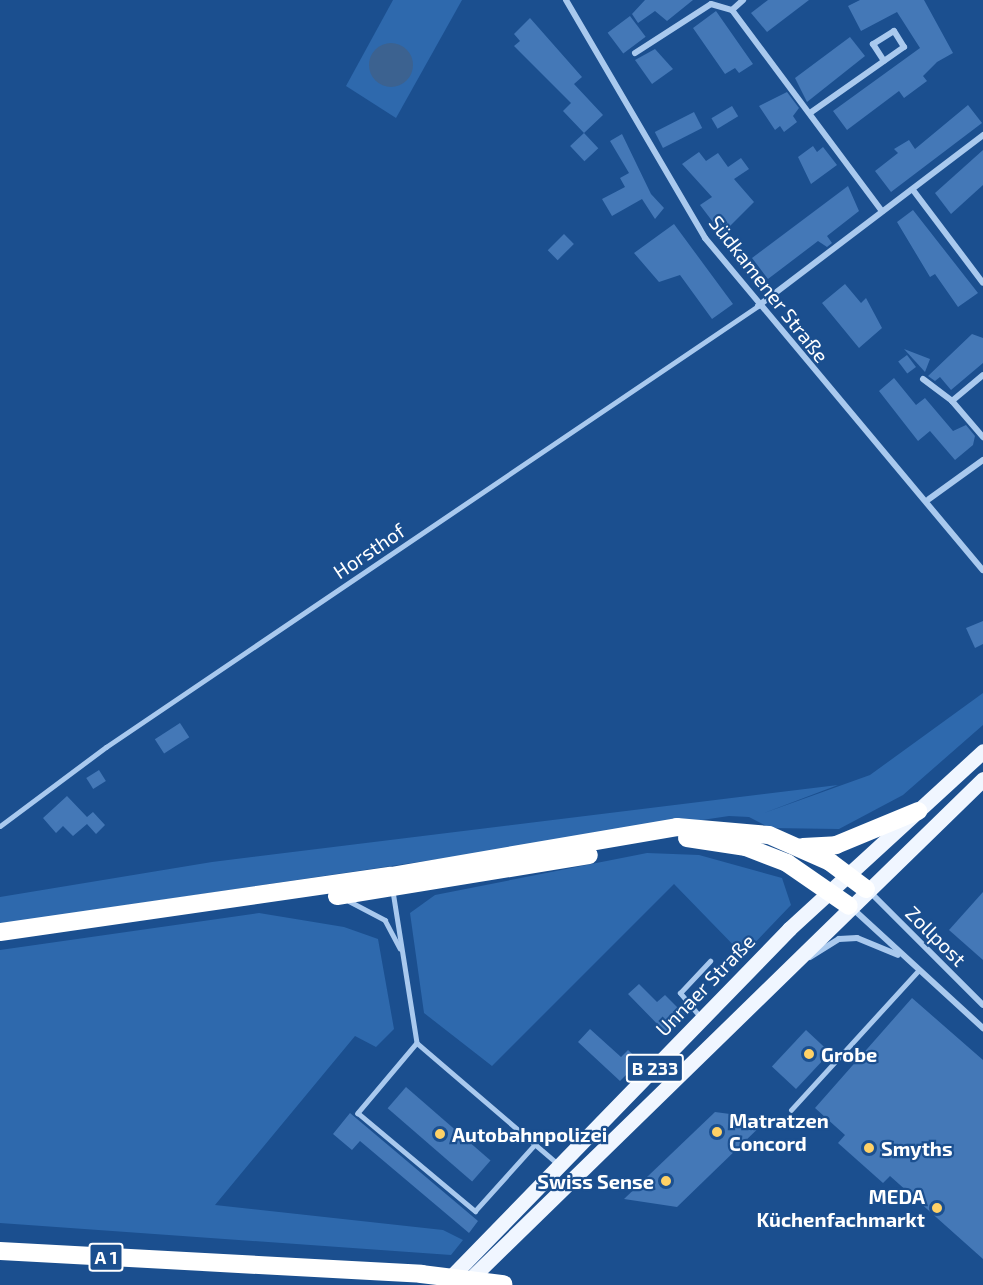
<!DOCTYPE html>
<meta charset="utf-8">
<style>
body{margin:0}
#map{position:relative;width:983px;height:1285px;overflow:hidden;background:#1b4f8f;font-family:"Exo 2",sans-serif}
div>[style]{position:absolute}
.green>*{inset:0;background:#2e69ad}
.water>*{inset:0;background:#3c6290}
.round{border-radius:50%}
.building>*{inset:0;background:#4478b7;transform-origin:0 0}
.service>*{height:4.5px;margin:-2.25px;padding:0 2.25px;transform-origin:2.25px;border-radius:2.25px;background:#a9c9ee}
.minor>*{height:6px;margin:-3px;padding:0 3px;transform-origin:3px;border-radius:3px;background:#a9c9ee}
.primary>*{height:15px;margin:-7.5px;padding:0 7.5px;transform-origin:7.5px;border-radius:7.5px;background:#f0f6ff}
.motorway>*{height:18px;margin:-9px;padding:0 9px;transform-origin:9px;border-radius:9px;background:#fff}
.motorway-bridge>*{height:18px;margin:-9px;padding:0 9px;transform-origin:9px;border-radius:9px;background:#fff}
.dots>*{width:16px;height:16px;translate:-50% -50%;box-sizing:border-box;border:3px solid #1b4f8f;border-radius:50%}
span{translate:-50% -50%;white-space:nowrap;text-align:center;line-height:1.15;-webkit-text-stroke:4.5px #1b4f8f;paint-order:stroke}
.shield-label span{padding:2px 4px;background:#1b4f8f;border:2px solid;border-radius:4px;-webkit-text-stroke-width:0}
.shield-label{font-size:18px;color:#fff;font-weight:700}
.street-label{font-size:20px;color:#fff}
.poi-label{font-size:20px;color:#fff;font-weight:700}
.left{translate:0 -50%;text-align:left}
.right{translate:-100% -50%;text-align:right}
</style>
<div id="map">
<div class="green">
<div style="clip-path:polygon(393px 0,462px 0,396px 118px,346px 86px)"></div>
<div style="clip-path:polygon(983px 693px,983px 725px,903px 795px,839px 829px,770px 828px,749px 817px,729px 816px,0 924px,0 897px,212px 862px,838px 785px,764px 813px,870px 775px)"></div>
<div style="clip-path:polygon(647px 853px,699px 855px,782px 878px,791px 905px,743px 955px,674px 884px,492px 1066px,424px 1013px,410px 913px,435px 895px)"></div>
<div style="clip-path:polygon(259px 913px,344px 927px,378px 939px,394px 1029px,376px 1047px,355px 1036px,215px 1205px,443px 1230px,463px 1240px,451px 1255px,0 1223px,0 950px)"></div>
</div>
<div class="water">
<div class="round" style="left:369px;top:43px;width:44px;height:44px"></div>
</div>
<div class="building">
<div style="clip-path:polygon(645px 0,693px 0,667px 21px,655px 11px,638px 23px,632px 14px)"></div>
<div style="clip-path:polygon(768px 0,809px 0,767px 32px,751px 13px)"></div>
<div style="clip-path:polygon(860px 0,924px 0,953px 53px,937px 62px,923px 76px,927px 81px,904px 98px,899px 91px,847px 130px,833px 111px,920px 48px,897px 12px,861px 31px,848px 6px)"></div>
<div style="clip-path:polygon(716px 11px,753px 64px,739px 73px,735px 68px,725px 74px,693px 28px)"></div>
<div style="left:630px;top:16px;width:26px;height:28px;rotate:53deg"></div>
<div style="clip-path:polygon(530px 18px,582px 77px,574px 84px,603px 115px,584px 133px,563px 111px,571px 103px,514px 46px,520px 41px,514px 34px)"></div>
<div style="clip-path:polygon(850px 37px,865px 56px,807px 102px,795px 78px)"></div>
<div style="clip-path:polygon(655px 49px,673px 69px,652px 84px,635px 60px)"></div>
<div style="clip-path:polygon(787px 92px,799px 108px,793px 116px,797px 122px,784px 132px,780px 126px,775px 130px,759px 106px)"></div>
<div style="clip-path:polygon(968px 105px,982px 123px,891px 192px,875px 171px,898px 153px,894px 149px,909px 140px,915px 149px)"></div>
<div style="left:732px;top:106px;width:12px;height:24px;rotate:59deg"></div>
<div style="left:694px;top:112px;width:18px;height:44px;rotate:63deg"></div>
<div style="left:584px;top:133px;width:21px;height:19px;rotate:47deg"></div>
<div style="clip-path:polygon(622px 134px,651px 194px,664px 208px,655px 219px,642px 199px,612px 216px,602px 199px,625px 187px,620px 178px,629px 173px,610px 141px)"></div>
<div style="clip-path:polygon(813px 146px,817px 152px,823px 147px,837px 165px,811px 184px,798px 157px)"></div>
<div style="clip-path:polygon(983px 150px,983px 185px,951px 214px,935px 193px)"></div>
<div style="clip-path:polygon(699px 152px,706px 161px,718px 153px,728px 167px,741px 158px,749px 169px,734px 179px,754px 202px,722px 234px,700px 205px,712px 197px,682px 164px)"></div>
<div style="clip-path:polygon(848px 186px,859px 211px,827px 236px,832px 243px,827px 247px,818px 241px,768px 279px,752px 258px)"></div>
<div style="clip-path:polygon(913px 210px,978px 293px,958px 307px,935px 274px,930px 277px,897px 222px)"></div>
<div style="clip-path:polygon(674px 224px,733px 304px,712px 319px,680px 275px,659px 282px,634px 253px)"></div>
<div style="left:564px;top:234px;width:14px;height:23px;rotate:45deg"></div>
<div style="clip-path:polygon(845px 284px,861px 303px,866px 298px,882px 328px,859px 348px,822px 303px)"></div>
<div style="clip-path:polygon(972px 334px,983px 338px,983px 363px,951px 390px,940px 377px,935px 381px,928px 376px)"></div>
<div style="clip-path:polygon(904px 349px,930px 359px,925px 372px)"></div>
<div style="left:907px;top:355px;width:15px;height:11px;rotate:53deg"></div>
<div style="clip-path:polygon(894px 378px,916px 405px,925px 398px,953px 431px,966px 425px,975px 436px,973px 445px,955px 460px,930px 431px,918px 441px,879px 391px)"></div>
<div style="clip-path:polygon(983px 621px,983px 644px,975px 648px,966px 628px)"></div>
<div style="left:180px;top:723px;width:17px;height:30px;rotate:57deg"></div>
<div style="left:99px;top:770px;width:13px;height:15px;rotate:58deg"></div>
<div style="clip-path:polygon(67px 796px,87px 817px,93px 812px,105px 825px,96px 834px,87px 824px,73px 836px,63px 826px,56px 833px,43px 818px)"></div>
<div style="clip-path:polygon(983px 892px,983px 960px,949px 930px)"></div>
<div style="clip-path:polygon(639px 984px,657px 1002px,665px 995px,685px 1015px,666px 1033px,628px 994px)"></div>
<div style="clip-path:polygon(912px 998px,983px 1060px,983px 1259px,890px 1176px,883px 1183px,838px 1143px,845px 1135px,815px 1108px)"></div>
<div style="clip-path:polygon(590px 1029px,621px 1057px,628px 1050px,640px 1061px,620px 1081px,578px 1042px)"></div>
<div style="left:806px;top:1030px;width:33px;height:50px;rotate:43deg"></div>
<div style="left:406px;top:1087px;width:112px;height:28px;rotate:41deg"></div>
<div style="clip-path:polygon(715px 1112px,768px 1119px,677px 1207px,624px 1199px)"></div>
<div style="clip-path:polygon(350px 1113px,478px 1221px,469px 1233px,360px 1141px,352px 1150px,333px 1134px)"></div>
</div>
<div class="service">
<div style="left:0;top:826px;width:132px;rotate:-36.7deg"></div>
<div style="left:106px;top:747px;width:787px;rotate:-34.07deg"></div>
<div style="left:393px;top:891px;width:154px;rotate:81deg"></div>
<div style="left:417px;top:1043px;width:186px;rotate:40.6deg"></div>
<div style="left:349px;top:901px;width:41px;rotate:27.8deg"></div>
<div style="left:385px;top:920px;width:32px;rotate:62deg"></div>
<div style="left:700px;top:1017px;width:31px;rotate:-130deg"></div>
<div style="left:680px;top:993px;width:44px;rotate:-46.8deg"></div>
<div style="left:417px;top:1043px;width:92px;rotate:130.1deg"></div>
<div style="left:358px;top:1113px;width:153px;rotate:39.9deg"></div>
<div style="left:475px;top:1211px;width:91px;rotate:-48.1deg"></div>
<div style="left:791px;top:1110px;width:188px;rotate:-47.6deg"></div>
</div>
<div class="minor">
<div style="left:566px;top:0;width:276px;rotate:59.7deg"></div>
<div style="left:705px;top:238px;width:433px;rotate:50.1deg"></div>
<div style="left:732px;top:10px;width:15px;rotate:-42deg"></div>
<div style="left:635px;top:53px;width:90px;rotate:-32.8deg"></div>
<div style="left:711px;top:4px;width:22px;rotate:16deg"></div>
<div style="left:732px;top:10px;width:251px;rotate:53.3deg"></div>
<div style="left:810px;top:113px;width:115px;rotate:-35.1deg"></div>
<div style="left:904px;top:47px;width:19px;rotate:-122deg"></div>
<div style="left:894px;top:31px;width:25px;rotate:148deg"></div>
<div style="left:873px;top:44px;width:20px;rotate:57deg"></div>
<div style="left:913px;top:190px;width:116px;rotate:53deg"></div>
<div style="left:758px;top:306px;width:283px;rotate:-37.2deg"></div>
<div style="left:923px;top:379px;width:36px;rotate:37deg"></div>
<div style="left:952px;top:401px;width:40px;rotate:-40deg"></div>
<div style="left:952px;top:401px;width:48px;rotate:49.3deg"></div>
<div style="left:929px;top:499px;width:67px;rotate:-35.8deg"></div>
<div style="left:869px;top:891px;width:161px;rotate:45deg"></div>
<div style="left:852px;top:908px;width:178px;rotate:42.5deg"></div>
<div style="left:810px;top:957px;width:34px;rotate:-32deg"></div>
<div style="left:839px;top:939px;width:18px;rotate:-3deg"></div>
<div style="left:857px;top:938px;width:44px;rotate:22.5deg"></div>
</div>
<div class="primary">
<div style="left:445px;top:1283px;width:494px;rotate:-45.8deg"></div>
<div style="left:789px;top:929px;width:263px;rotate:-42.5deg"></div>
<div style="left:464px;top:1285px;width:725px;rotate:-44.27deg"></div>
</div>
<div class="motorway">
<div style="left:687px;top:838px;width:60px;rotate:8.7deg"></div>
<div style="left:746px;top:847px;width:44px;rotate:21.3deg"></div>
<div style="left:787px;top:863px;width:75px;rotate:34.7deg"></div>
<div style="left:803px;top:847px;width:33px;rotate:-3deg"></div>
<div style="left:836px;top:845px;width:89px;rotate:-22.5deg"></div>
<div style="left:337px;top:896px;width:255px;rotate:-9.2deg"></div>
<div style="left:0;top:932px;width:395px;rotate:-8.2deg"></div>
<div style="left:391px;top:876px;width:290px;rotate:-9.7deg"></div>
<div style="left:677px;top:827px;width:92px;rotate:5deg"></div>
<div style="left:769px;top:835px;width:67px;rotate:23.9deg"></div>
<div style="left:830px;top:862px;width:45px;rotate:36.9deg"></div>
<div style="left:0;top:1251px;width:422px;rotate:3.1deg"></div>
</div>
<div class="motorway-bridge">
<div style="left:421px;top:1274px;width:83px;rotate:7deg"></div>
</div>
<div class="dots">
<div style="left:809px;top:1054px;background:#ffd166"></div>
<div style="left:717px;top:1132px;background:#ffd166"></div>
<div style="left:440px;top:1134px;background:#ffd166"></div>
<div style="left:869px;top:1148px;background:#ffd166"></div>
<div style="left:666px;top:1181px;background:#ffd166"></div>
<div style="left:937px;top:1208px;background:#ffd166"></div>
</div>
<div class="shield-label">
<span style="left:655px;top:1068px">B 233</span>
<span style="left:106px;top:1257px">A 1</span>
</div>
<div class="street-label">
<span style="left:769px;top:289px;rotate:52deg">Südkamener Straße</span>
<span style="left:369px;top:551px;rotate:-34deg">Horsthof</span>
<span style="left:936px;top:936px;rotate:45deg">Zollpost</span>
<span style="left:705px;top:985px;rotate:-46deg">Unnaer Straße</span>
</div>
<div class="poi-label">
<span class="left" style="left:821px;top:1054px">Grobe</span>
<span class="left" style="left:729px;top:1132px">Matratzen<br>Concord</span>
<span class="left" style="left:452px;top:1134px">Autobahnpolizei</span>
<span class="left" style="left:881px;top:1148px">Smyths</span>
<span class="right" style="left:654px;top:1181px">Swiss Sense</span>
<span class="right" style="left:925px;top:1208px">MEDA<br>Küchenfachmarkt</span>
</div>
</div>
